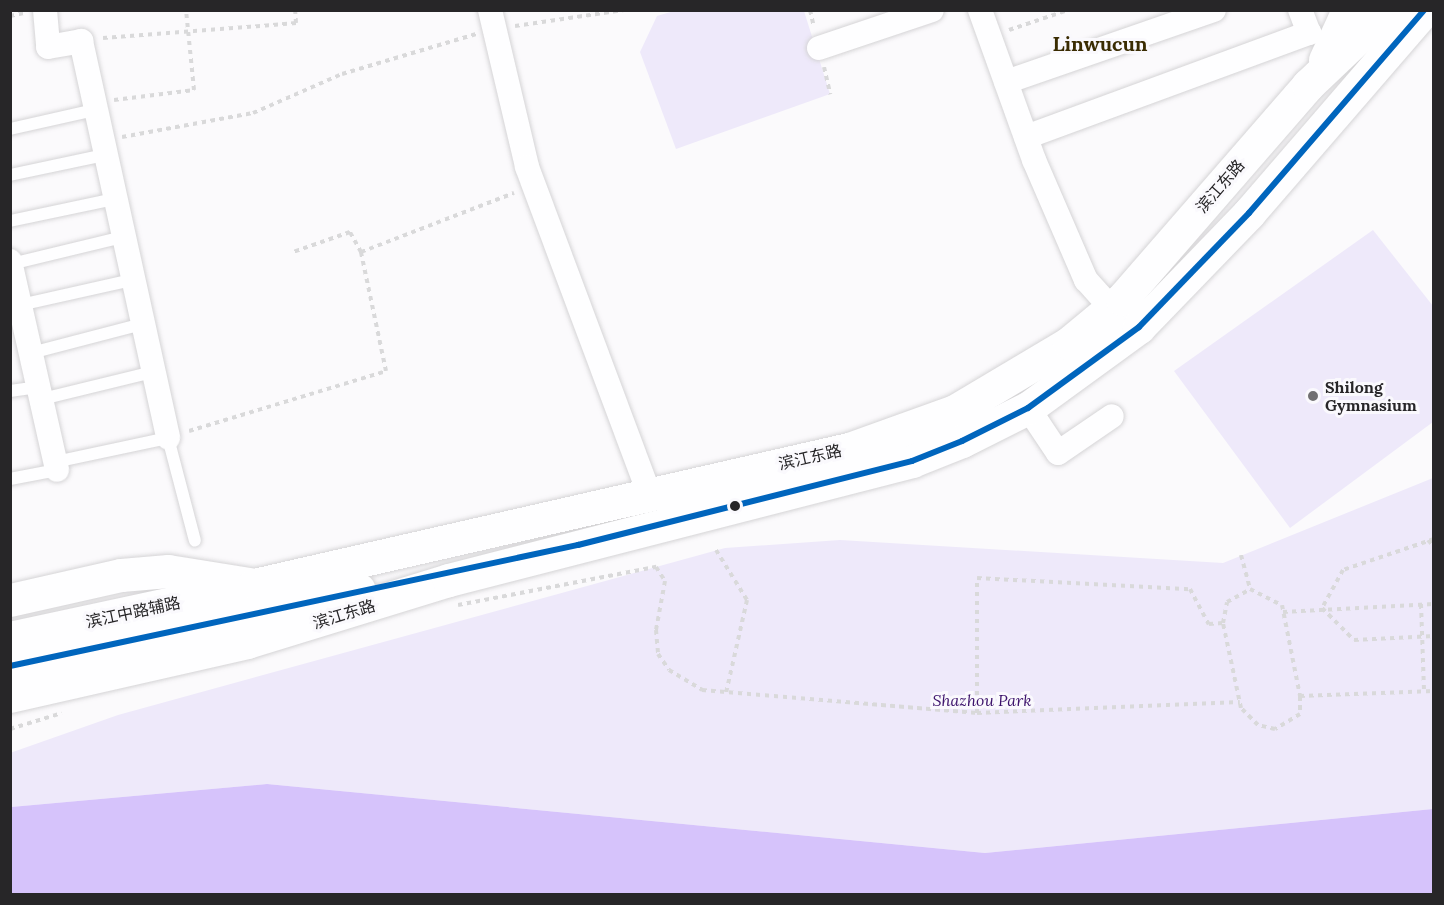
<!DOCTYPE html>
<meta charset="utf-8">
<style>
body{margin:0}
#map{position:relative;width:1444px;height:905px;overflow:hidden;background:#fbfafc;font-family:Lora,"Noto Sans SC",serif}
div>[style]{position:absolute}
.green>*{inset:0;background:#eee9fa}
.water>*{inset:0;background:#d6c3fb}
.path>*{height:4px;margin-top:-2px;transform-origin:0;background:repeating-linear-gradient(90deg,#d9d9da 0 4.5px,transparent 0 9px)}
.roads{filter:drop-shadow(0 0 2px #d5d4d6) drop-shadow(0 0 2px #d5d4d6)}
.lane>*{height:12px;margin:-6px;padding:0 6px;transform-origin:6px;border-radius:6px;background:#fefeff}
.street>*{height:24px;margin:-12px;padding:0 12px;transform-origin:12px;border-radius:12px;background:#fefeff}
.secondary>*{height:33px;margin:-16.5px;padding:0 16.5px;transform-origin:16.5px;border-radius:16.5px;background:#fefeff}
.bus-1>*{height:6px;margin:-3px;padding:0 3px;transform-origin:3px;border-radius:3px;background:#0065bd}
.dots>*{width:16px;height:16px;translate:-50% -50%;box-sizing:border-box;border:3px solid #faf9fd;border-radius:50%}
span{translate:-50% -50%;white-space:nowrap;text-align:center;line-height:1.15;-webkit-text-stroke:6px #faf9fd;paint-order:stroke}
.street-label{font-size:16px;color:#272628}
.poi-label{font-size:16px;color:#272628;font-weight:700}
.left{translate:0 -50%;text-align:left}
.park-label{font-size:16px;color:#3c126b;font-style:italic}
.quarter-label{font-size:20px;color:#3a2c02;font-weight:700}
.frame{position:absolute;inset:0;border:12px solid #272628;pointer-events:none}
</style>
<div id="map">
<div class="green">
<div style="clip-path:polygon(674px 11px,804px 11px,830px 94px,676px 149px,640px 52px,657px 16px)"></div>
<div style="clip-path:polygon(1373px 230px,1433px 306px,1433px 422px,1290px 528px,1174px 371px)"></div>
<div style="clip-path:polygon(1433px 478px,1433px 809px,985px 853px,267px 784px,11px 807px,10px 753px,118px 715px,725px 548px,840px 540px,1223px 563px)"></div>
</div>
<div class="water">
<div style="clip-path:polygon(267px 784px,985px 853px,1433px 809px,1433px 894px,11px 894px,11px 807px)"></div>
</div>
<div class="path">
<div style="left:810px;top:10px;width:17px;rotate:77deg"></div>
<div style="left:10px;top:16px;width:14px;rotate:-12deg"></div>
<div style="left:515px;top:26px;width:110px;rotate:-8.4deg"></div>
<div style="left:1009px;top:30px;width:62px;rotate:-18.7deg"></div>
<div style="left:103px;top:38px;width:194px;rotate:-4.4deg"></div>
<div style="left:296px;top:23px;width:13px;rotate:-94deg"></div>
<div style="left:824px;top:67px;width:28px;rotate:77deg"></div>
<div style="left:114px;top:100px;width:81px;rotate:-7.1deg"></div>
<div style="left:194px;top:90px;width:80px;rotate:-95.7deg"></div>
<div style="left:122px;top:137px;width:133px;rotate:-10.4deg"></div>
<div style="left:253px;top:113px;width:97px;rotate:-23.7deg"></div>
<div style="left:342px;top:74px;width:140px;rotate:-16.6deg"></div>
<div style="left:361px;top:252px;width:164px;rotate:-21.1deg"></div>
<div style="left:189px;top:431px;width:206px;rotate:-16.9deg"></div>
<div style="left:386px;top:371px;width:122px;rotate:-101.9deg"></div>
<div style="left:361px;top:252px;width:23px;rotate:-119deg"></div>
<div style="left:350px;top:232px;width:60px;rotate:160.7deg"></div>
<div style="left:1434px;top:539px;width:96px;rotate:161.2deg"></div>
<div style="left:1343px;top:570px;width:43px;rotate:118.9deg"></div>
<div style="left:1322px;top:608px;width:45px;rotate:45deg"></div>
<div style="left:1354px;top:640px;width:80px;rotate:-2.9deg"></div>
<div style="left:1428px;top:540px;width:9px;rotate:49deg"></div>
<div style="left:716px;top:550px;width:59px;rotate:58.2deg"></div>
<div style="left:747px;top:600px;width:95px;rotate:102.7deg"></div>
<div style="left:1241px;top:555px;width:35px;rotate:75deg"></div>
<div style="left:1250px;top:589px;width:36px;rotate:27deg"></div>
<div style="left:1282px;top:605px;width:93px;rotate:78.8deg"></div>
<div style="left:1300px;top:696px;width:18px;rotate:90deg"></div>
<div style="left:1300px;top:714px;width:29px;rotate:149deg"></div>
<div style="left:1275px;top:729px;width:17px;rotate:-167deg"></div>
<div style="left:1258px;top:725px;width:24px;rotate:-135deg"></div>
<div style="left:1241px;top:708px;width:87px;rotate:-102deg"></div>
<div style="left:1223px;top:623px;width:21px;rotate:-79deg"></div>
<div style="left:1227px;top:602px;width:26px;rotate:-29deg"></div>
<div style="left:1421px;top:604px;width:88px;rotate:88deg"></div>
<div style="left:458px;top:605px;width:202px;rotate:-10.9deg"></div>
<div style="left:656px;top:567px;width:17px;rotate:57deg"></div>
<div style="left:665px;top:581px;width:50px;rotate:100.4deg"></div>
<div style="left:656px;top:630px;width:24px;rotate:85deg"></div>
<div style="left:658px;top:654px;width:19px;rotate:55deg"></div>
<div style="left:669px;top:670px;width:39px;rotate:31deg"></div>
<div style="left:702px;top:690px;width:276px;rotate:4.8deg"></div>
<div style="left:977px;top:713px;width:263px;rotate:-2.4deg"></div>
<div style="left:1283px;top:612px;width:151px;rotate:-3deg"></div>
<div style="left:1300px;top:696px;width:134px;rotate:-2.1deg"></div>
<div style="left:977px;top:713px;width:135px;rotate:-90deg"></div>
<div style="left:977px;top:578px;width:213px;rotate:3deg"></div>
<div style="left:1190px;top:589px;width:40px;rotate:62deg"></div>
<div style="left:1209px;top:624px;width:14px;rotate:-4deg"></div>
<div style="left:10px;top:729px;width:54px;rotate:-17.1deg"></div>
</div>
<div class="roads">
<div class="lane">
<div style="left:10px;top:129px;width:86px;rotate:-12.7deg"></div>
<div style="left:10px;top:175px;width:96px;rotate:-12deg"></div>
<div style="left:10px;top:221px;width:106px;rotate:-11.9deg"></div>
<div style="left:11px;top:264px;width:115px;rotate:-13.6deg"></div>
<div style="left:20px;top:305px;width:115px;rotate:-12.6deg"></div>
<div style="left:31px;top:353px;width:115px;rotate:-14.6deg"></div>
<div style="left:10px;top:391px;width:28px;rotate:-8deg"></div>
<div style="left:42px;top:399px;width:114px;rotate:-13.7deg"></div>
<div style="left:55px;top:462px;width:116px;rotate:-12deg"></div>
<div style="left:168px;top:438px;width:106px;rotate:75.3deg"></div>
<div style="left:10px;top:479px;width:48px;rotate:-10.8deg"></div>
</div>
<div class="street">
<div style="left:45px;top:10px;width:37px;rotate:85deg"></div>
<div style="left:48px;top:47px;width:34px;rotate:-10deg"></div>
<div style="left:81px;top:41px;width:406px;rotate:77.6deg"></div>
<div style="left:490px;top:10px;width:161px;rotate:76.7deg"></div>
<div style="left:527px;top:167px;width:349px;rotate:69.5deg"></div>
<div style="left:980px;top:10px;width:159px;rotate:70.2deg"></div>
<div style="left:1034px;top:160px;width:131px;rotate:66.6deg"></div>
<div style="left:1086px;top:280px;width:38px;rotate:48deg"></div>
<div style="left:819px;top:48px;width:119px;rotate:-18.6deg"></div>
<div style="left:1006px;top:82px;width:220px;rotate:-19.1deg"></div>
<div style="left:1026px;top:137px;width:302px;rotate:-20.2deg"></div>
<div style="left:1309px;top:33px;width:25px;rotate:-111deg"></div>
<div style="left:10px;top:261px;width:214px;rotate:77.3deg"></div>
<div style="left:1028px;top:408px;width:54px;rotate:56.3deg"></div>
<div style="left:1058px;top:453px;width:65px;rotate:-34.4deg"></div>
</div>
<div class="secondary">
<div style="left:1325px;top:60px;width:55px;rotate:-65.3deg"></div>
<div style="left:10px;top:600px;width:114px;rotate:-12.7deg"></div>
<div style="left:121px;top:575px;width:47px;rotate:-4.9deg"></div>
<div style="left:168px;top:571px;width:87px;rotate:9.2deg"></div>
<div style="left:254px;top:585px;width:610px;rotate:-12.88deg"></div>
<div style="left:849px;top:449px;width:113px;rotate:-19.7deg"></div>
<div style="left:955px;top:411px;width:133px;rotate:-30.8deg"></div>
<div style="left:1069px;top:343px;width:69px;rotate:-39.7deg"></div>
<div style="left:1122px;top:299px;width:284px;rotate:-49deg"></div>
<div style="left:1308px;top:85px;width:109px;rotate:-43.5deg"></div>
<div style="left:10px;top:638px;width:227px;rotate:-12.2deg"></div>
<div style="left:10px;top:666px;width:357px;rotate:-12.4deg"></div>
<div style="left:10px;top:696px;width:243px;rotate:-12.8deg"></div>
<div style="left:247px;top:642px;width:211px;rotate:-17.1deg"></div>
<div style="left:449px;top:580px;width:478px;rotate:-14.4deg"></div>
<div style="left:912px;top:461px;width:54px;rotate:-21.8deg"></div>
<div style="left:962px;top:441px;width:74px;rotate:-26.6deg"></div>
<div style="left:1028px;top:408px;width:137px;rotate:-36.1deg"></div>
<div style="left:1139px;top:327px;width:158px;rotate:-46deg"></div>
<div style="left:1249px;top:213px;width:268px;rotate:-49.2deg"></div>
</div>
</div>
<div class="bus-1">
<div style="left:10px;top:666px;width:581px;rotate:-12.03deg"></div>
<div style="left:578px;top:545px;width:344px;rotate:-14.1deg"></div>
<div style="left:912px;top:461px;width:54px;rotate:-21.8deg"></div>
<div style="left:962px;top:441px;width:74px;rotate:-26.6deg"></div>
<div style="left:1028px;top:408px;width:137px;rotate:-36.1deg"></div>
<div style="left:1139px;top:327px;width:158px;rotate:-46deg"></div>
<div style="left:1249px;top:213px;width:268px;rotate:-49.2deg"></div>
</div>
<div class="dots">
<div style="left:1313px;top:396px;background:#717072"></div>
<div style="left:735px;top:506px;background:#272628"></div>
</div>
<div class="street-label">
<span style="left:1220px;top:186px;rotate:-49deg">滨江东路</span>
<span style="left:810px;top:457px;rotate:-13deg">滨江东路</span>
<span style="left:133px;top:612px;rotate:-12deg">滨江中路辅路</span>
<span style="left:344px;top:614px;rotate:-17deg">滨江东路</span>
</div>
<div class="poi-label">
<span class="left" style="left:1325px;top:396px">Shilong<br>Gymnasium</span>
</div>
<div class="park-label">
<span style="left:982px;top:700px">Shazhou Park</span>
</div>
<div class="quarter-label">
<span style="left:1100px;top:43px">Linwucun</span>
</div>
<div class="frame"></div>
</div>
